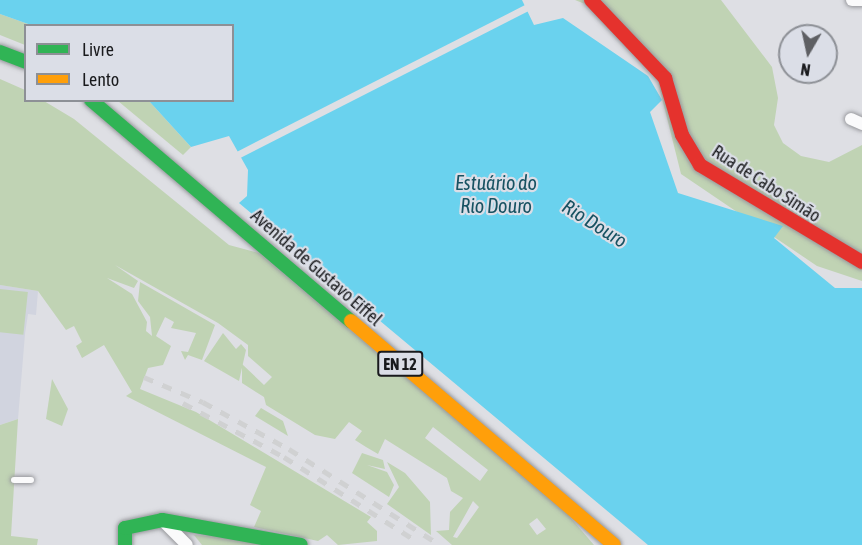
<!DOCTYPE html>
<meta charset="utf-8">
<style>
body{margin:0}
#map{position:relative;width:862px;height:545px;overflow:hidden;background:#dedfe4;font-family:"Asap Condensed",sans-serif}
div>[style]{position:absolute}
.built>*{inset:0;background:#d1d4df}
.green>*{inset:0;background:#c0d3b4;transform-origin:0 0}
.water>*{inset:0;background:#6ad2ee}
.pier>*{inset:0;background:#dedfe4;transform-origin:0 0}
.roads{filter:drop-shadow(0 0 2px #97989c) drop-shadow(0 0 2px #97989c)}
.lane>*{height:6px;margin:-3px;padding:0 3px;transform-origin:3px;border-radius:3px;background:#fafafb}
.street>*{height:12px;margin:-6px;padding:0 6px;transform-origin:6px;border-radius:6px;background:#fafafb}
.fast>*{height:14px;margin:-7px;padding:0 7px;transform-origin:7px;border-radius:7px;background:#30b455}
.slow>*{height:14px;margin:-7px;padding:0 7px;transform-origin:7px;border-radius:7px;background:#ff9f0a}
.jam>*{height:14px;margin:-7px;padding:0 7px;transform-origin:7px;border-radius:7px;background:#e5322d}
.rail>*{height:4.5px;margin-top:-2.25px;transform-origin:0;background:repeating-linear-gradient(90deg,#d0d1d2 0 10px,transparent 0 20px)}
span{translate:-50% -50%;white-space:nowrap;text-align:center;line-height:1.15;-webkit-text-stroke:4.5px #dbdee7;paint-order:stroke}
.shield-label span{padding:2px 4px;background:#dbdee7;border:2px solid;border-radius:4px;-webkit-text-stroke-width:0}
.shield-label{font-size:16px;color:#191a1d;font-weight:700}
.street-label{font-size:18px;color:#191a1d}
.water-label{font-size:20px;color:#175262;font-style:italic}
.legend{position:absolute;left:24px;top:24px;width:210px;height:78px;box-sizing:border-box;background:#dbdee7;border:2px solid #8d9096;margin:0;padding:8px 10px;list-style:none;font-size:18px;color:#191a1d}
.legend li{display:flex;align-items:center;gap:12px;height:30px}
.legend b{width:30px;border:2px solid #8d9096}
.north{position:absolute;left:778px;top:24px;width:60px;height:60px;box-sizing:border-box;background:#dbdee7;border:2px solid #8d9096;border-radius:50%;rotate:189deg;font-size:16px;font-weight:700;line-height:24px;text-align:center;color:#191a1d}
.north::after{content:'';display:block;margin:auto;width:21px;height:27px;background:#5e5f63;clip-path:polygon(50% 0,100% 100%,50% 72%,0 100%)}
</style>
<div id="map">
<div class="built">
<div style="clip-path:polygon(0 285px,38px 291px,36px 315px,28px 314px,25px 334px,18px 419px,0 425px)"></div>
</div>
<div class="green">
<div style="clip-path:polygon(575px 0,721px 0,772px 67px,778px 98px,774px 125px,783px 143px,801px 156px,829px 162px,862px 145px,862px 281px,817px 266px,681px 174px,657px 78px,585px 4px)"></div>
<div style="clip-path:polygon(0 14px,31px 25px,26px 26px,25px 45px,0 35px)"></div>
<div style="clip-path:polygon(evenodd,0 79px,25px 90px,26px 100px,44px 101px,74px 119px,229px 245px,259px 253px,564px 510px,594px 545px,452px 545px,436px 531px,449px 530px,450px 512px,463px 498px,451px 491px,447px 478px,385px 439px,378px 454px,366px 447px,355px 440px,362px 431px,349px 422px,335px 439px,315px 435px,266px 405px,264px 397px,242px 383px,242px 364px,264px 385px,272px 377px,248px 356px,248px 345px,218px 323px,115px 265px,138px 281px,134px 288px,107px 278px,132px 294px,147px 322px,146px 331px,152px 336px,150px 317px,138px 301px,140px 282px,215px 325px,202px 360px,188px 355px,185px 360px,181px 351px,188px 352px,196px 333px,171px 328px,174px 322px,165px 317px,156px 336px,171px 346px,163px 365px,148px 368px,140px 389px,196px 412px,371px 517px,367px 522px,377px 531px,377px 541px,338px 545px,327px 535px,318px 541px,254px 527px,261px 511px,250px 505px,266px 467px,126px 396px,132px 392px,104px 345px,82px 358px,76px 346px,82px 342px,74px 326px,66px 330px,38px 291px,0 285px,0 79px,433px 427px,488px 470px,480px 481px,425px 438px,433px 427px,0 79px,473px 501px,479px 507px,457px 538px,453px 537px,473px 501px,0 79px,537px 518px,546px 529px,537px 535px,529px 524px,537px 518px)"></div>
<div style="clip-path:polygon(118px 101px,149px 101px,191px 147px,183px 155px)"></div>
<div style="left:0;top:289px;width:28px;height:43px;rotate:6deg"></div>
<div style="clip-path:polygon(223px 333px,236px 349px,241px 344px,246px 350px,239px 381px,204px 361px)"></div>
<div style="clip-path:polygon(52px 379px,68px 409px,62px 426px,46px 419px)"></div>
<div style="clip-path:polygon(261px 408px,283px 421px,288px 436px,255px 416px)"></div>
<div style="clip-path:polygon(18px 419px,11px 536px,38px 539px,37px 545px,0 545px,0 425px)"></div>
<div style="clip-path:polygon(362px 453px,383px 460px,385px 469px,367px 465px,387px 472px,394px 485px,389px 497px,352px 473px)"></div>
<div style="clip-path:polygon(387px 462px,405px 473px,430px 502px,431px 535px,387px 504px,399px 487px)"></div>
<div style="clip-path:polygon(194px 535px,269px 540px,290px 545px,202px 545px)"></div>
</div>
<div class="water">
<div style="clip-path:polygon(0 0,522px 0,534px 25px,563px 18px,648px 76px,662px 100px,650px 112px,678px 193px,783px 226px,774px 238px,835px 288px,862px 288px,862px 545px,648px 545px,239px 203px,247px 196px,248px 170px,229px 136px,191px 147px,149px 101px,232px 100px,232px 26px,31px 25px,0 14px)"></div>
</div>
<div class="pier">
<div style="left:527px;top:4px;width:7px;height:327px;rotate:63deg"></div>
</div>
<div class="roads">
<div class="lane">
<div style="left:14px;top:480px;width:17px"></div>
</div>
<div class="street">
<div style="left:852px;top:0;width:10px"></div>
<div style="left:851px;top:119px;width:12px;rotate:24deg"></div>
<div style="left:162px;top:520px;width:35px;rotate:45deg"></div>
</div>
<div class="fast">
<div style="left:0;top:52px;width:28px;rotate:21deg"></div>
<div style="left:91px;top:100px;width:341px;rotate:40.4deg"></div>
<div style="left:125px;top:545px;width:17px;rotate:-90deg"></div>
<div style="left:125px;top:528px;width:38px;rotate:-12deg"></div>
<div style="left:162px;top:520px;width:141px;rotate:10.2deg"></div>
</div>
<div class="slow">
<div style="left:351px;top:321px;width:345px;rotate:40.4deg"></div>
</div>
<div class="jam">
<div style="left:591px;top:0;width:108px;rotate:46.5deg"></div>
<div style="left:665px;top:78px;width:59px;rotate:73.4deg"></div>
<div style="left:682px;top:135px;width:35px;rotate:59deg"></div>
<div style="left:700px;top:165px;width:189px;rotate:30.9deg"></div>
</div>
</div>
<div class="rail">
<div style="left:144px;top:377px;width:64px;rotate:23deg"></div>
<div style="left:203px;top:402px;width:98px;rotate:28.7deg"></div>
<div style="left:289px;top:449px;width:179px;rotate:32.4deg"></div>
<div style="left:183px;top:403px;width:115px;rotate:28.1deg"></div>
<div style="left:284px;top:457px;width:153px;rotate:32.4deg"></div>
</div>
<div class="shield-label">
<span style="left:400px;top:364px">EN 12</span>
</div>
<div class="street-label">
<span style="left:766px;top:184px;rotate:33deg">Rua de Cabo Simão</span>
<span style="left:316px;top:268px;rotate:41deg">Avenida de Gustavo Eiffel</span>
</div>
<div class="water-label">
<span style="left:496px;top:194px">Estuário do<br>Rio Douro</span>
<span style="left:595px;top:223px;rotate:32deg">Rio Douro</span>
</div>
<ul class="legend">
<li><b style="height:8px;background:#30b455"></b>Livre</li>
<li><b style="height:8px;background:#ff9f0a"></b>Lento</li>
</ul>
<div class="north">N</div>
</div>
